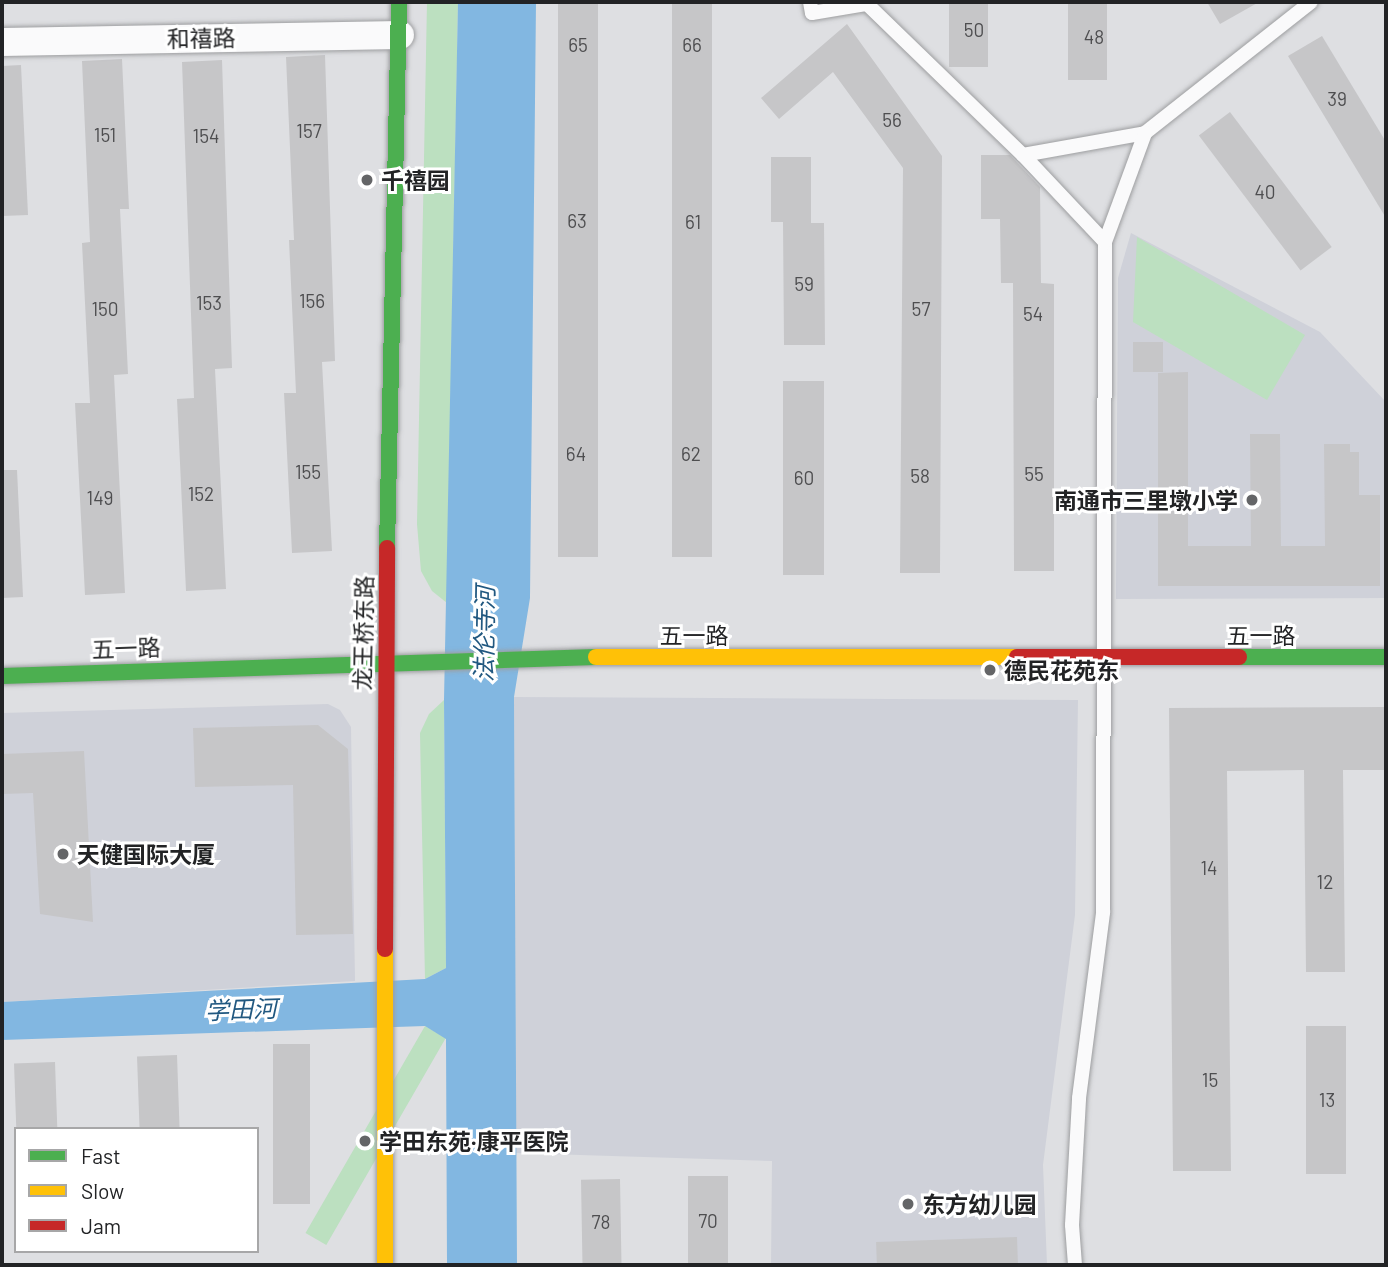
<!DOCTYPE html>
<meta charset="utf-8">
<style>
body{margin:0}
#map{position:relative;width:1388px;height:1267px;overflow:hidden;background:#dedfe2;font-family:Barlow,"Noto Sans SC",sans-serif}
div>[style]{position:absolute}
.built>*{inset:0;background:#cfd1d9}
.green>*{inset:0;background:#bce0c0;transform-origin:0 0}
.water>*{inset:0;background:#82b7e1}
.building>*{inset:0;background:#c6c6c8;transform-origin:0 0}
.roads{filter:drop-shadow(0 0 2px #9d9ea0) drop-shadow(0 0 2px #9d9ea0)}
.lane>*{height:14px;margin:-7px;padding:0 7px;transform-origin:7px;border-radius:7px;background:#fafafb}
.street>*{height:28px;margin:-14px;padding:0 14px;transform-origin:14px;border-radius:14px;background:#fafafb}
.fast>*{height:16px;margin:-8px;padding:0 8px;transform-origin:8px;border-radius:8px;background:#4caf50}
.slow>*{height:16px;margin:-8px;padding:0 8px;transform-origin:8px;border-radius:8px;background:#ffc107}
.jam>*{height:16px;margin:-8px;padding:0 8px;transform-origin:8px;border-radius:8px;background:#c62828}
.dots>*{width:19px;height:19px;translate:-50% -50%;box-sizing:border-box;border:4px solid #fff;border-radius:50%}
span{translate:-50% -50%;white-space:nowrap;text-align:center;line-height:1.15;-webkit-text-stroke:6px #fff;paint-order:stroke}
.number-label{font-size:19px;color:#4e4e50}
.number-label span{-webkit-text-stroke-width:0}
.street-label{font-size:23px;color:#222325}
.poi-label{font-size:23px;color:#222325;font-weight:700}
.left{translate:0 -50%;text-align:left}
.right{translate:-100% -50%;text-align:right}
.water-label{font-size:24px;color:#215880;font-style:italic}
.frame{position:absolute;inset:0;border:4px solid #222325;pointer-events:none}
.legend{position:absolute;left:14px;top:1127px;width:245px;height:126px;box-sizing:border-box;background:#fff;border:2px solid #a7a7a8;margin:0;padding:9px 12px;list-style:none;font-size:21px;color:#222325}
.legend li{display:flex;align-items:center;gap:14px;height:35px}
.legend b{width:35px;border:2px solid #a7a7a8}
</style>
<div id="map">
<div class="built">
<div style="clip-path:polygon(1131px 233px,1320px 332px,1386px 402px,1386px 598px,1116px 599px,1118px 278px)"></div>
<div style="clip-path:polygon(514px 697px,1078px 700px,1075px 915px,1043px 1165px,1047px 1265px,771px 1265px,772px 1161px,516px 1153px)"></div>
<div style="clip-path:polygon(328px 704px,340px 710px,351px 727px,355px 981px,2px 1002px,2px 713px)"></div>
</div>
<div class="green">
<div style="clip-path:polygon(427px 2px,458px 2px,447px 603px,432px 591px,421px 571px,417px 524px)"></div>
<div style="clip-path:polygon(1137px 237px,1305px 335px,1267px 400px,1133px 322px)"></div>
<div style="clip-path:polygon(444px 700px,446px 968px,425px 979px,420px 733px,429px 714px)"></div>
<div style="left:425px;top:1026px;width:24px;height:239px;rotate:30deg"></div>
</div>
<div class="water">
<div style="clip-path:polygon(458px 2px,536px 2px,530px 598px,514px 697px,517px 1265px,447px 1265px,446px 1039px,425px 1026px,2px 1040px,2px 1002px,425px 979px,446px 968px,444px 700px)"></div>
</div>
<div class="building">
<div style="left:558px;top:2px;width:40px;height:555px"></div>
<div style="left:672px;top:2px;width:40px;height:555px"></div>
<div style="left:949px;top:2px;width:39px;height:65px"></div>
<div style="left:1068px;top:2px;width:39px;height:78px"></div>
<div style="clip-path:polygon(1207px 2px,1259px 2px,1220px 24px)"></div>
<div style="clip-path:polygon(847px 24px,942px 156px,940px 573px,900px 573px,903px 168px,833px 72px,779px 119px,761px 98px)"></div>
<div style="clip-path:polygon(1322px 36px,1386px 142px,1386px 218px,1288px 56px)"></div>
<div style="clip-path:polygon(325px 55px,335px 361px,322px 362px,332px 551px,292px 553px,284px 393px,296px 393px,289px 240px,294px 240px,286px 57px)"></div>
<div style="clip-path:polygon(122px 59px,129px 209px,120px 209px,128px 374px,114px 375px,125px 593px,85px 595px,75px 403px,90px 403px,82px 243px,90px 242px,82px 61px)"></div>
<div style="clip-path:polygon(222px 60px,232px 368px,215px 369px,226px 589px,186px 591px,177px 399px,194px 398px,182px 62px)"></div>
<div style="clip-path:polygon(21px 65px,28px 215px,2px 216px,2px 66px)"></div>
<div style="left:1230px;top:112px;width:169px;height:39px;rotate:53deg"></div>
<div style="clip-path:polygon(981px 155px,1010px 155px,1040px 187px,1041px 283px,1054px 284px,1054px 571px,1014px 571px,1013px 283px,1001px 283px,1000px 219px,981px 219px)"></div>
<div style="clip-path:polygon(771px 157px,811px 157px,811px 223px,824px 223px,825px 345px,784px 345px,783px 222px,771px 222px)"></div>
<div style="left:1133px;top:342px;width:30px;height:30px"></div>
<div style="clip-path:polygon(1188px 372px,1188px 546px,1251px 546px,1250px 434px,1280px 434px,1281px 546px,1325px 546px,1324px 444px,1350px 444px,1350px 452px,1359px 452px,1359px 495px,1380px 495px,1380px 586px,1158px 586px,1158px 373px)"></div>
<div style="left:783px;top:381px;width:41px;height:194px"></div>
<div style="clip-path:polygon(2px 470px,17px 470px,23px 597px,2px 598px)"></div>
<div style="clip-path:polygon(1386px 707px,1386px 770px,1343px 770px,1345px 972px,1306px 972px,1304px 770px,1227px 771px,1231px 1171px,1173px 1171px,1169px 708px)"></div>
<div style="clip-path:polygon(318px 725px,348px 749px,353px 934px,296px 935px,293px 785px,195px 787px,193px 728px)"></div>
<div style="clip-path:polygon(84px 751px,93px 922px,40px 914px,33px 793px,2px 794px,2px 754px)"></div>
<div style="left:1306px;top:1026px;width:40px;height:148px"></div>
<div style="left:273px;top:1044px;width:37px;height:160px"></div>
<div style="left:177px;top:1055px;width:74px;height:40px;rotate:88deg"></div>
<div style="left:55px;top:1062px;width:67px;height:41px;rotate:88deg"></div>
<div style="left:688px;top:1176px;width:40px;height:89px"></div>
<div style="left:620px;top:1179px;width:86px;height:39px;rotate:89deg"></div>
<div style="left:1017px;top:1237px;width:28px;height:141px;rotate:88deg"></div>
</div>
<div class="roads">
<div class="lane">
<div style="left:810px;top:2px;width:11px;rotate:80deg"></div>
<div style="left:812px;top:13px;width:56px;rotate:-9.3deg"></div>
<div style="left:867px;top:4px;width:217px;rotate:44.1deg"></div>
<div style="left:1105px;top:242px;width:120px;rotate:-133.3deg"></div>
<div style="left:1023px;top:155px;width:124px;rotate:-10.2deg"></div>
<div style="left:1145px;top:133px;width:211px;rotate:-38.3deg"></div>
<div style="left:1075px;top:1265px;width:40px;rotate:-94.3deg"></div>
<div style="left:1072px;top:1225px;width:127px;rotate:-86.8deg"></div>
<div style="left:1079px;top:1098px;width:188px;rotate:-82.6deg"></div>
<div style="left:1103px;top:912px;width:670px;rotate:-89.83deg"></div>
<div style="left:1105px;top:242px;width:116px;rotate:-69.8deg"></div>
</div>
<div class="street">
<div style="left:2px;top:42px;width:398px;rotate:-1deg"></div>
</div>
<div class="fast">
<div style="left:387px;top:548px;width:546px;rotate:-88.74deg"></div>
<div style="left:1239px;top:657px;width:147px"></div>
<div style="left:2px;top:676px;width:594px;rotate:-1.83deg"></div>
</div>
<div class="slow">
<div style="left:596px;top:657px;width:421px"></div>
<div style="left:385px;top:949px;width:316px;rotate:90deg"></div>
</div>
<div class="jam">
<div style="left:1017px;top:657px;width:222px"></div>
<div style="left:385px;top:949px;width:401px;rotate:-89.7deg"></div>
</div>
</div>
<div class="dots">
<div style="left:367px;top:180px;background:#646567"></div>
<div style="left:1252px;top:500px;background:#646567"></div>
<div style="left:990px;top:670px;background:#646567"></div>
<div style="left:63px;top:854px;background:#646567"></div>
<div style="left:365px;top:1141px;background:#646567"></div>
<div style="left:908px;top:1204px;background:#646567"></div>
</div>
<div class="number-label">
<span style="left:974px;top:30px">50</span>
<span style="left:1094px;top:37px">48</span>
<span style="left:578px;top:45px">65</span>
<span style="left:692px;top:45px">66</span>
<span style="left:1337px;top:99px">39</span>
<span style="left:892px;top:120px">56</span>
<span style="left:309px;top:131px">157</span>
<span style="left:105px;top:135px">151</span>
<span style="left:206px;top:136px">154</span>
<span style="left:1265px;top:192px">40</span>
<span style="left:577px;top:221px">63</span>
<span style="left:693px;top:222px">61</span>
<span style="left:804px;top:284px">59</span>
<span style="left:312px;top:301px">156</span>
<span style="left:209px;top:303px">153</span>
<span style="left:105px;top:309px">150</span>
<span style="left:921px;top:309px">57</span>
<span style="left:1033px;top:314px">54</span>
<span style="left:576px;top:454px">64</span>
<span style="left:691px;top:454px">62</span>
<span style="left:308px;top:472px">155</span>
<span style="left:1034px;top:474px">55</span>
<span style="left:920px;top:476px">58</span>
<span style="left:804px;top:478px">60</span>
<span style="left:201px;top:494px">152</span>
<span style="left:100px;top:498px">149</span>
<span style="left:1209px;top:868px">14</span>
<span style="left:1325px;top:882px">12</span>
<span style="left:1210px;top:1080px">15</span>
<span style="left:1327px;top:1100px">13</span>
<span style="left:708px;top:1221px">70</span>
<span style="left:601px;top:1222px">78</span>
</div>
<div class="street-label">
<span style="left:201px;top:38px;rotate:-1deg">和禧路</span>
<span style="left:363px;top:633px;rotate:-89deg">龙王桥东路</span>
<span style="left:694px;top:635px">五一路</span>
<span style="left:1261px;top:635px">五一路</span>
<span style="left:126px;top:648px;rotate:-2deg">五一路</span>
</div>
<div class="poi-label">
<span class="left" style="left:381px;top:180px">千禧园</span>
<span class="right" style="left:1238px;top:500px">南通市三里墩小学</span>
<span class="left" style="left:1004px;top:670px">德民花苑东</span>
<span class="left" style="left:77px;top:854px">天健国际大厦</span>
<span class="left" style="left:379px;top:1141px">学田东苑·康平医院</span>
<span class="left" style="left:922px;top:1204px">东方幼儿园</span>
</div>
<div class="water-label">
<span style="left:484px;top:634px;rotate:-89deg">法伦寺河</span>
<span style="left:241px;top:1009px;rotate:-2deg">学田河</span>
</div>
<div class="frame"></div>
<ul class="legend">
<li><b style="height:9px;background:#4caf50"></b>Fast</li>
<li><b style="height:9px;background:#ffc107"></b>Slow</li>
<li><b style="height:9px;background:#c62828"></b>Jam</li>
</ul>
</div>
